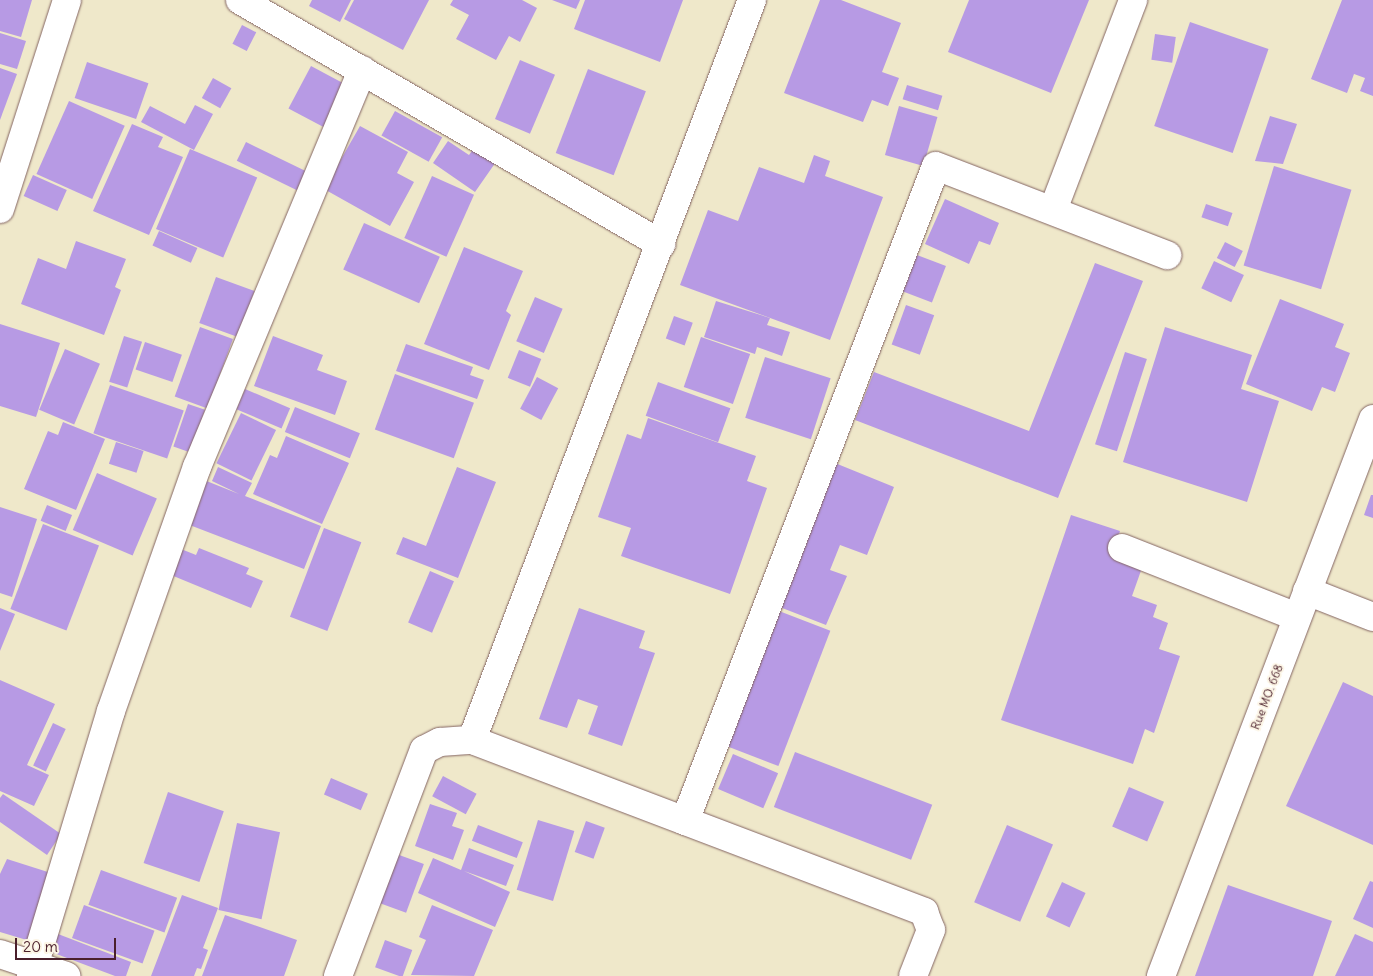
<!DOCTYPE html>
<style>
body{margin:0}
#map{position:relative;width:1373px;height:976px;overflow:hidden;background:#efe8ca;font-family:Delius,sans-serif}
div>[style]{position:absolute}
.building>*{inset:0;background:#b79ae4;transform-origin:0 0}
.roads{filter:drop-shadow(0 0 1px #846563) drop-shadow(0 0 1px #846563)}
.minor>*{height:28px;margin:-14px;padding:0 14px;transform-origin:14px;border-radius:14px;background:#fff}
span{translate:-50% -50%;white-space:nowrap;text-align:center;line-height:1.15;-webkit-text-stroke:4px #fcf5e5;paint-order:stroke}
.street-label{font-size:12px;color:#4a1f2b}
.scale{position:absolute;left:15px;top:938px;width:101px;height:22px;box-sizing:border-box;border:2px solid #4a1f2b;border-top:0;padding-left:6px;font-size:15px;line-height:18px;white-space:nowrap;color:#4a1f2b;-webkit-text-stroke:4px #fcf5e5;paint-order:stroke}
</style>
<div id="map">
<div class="building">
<div style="clip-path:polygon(0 0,32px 0,21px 37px,0 31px)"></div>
<div style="clip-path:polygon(312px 0,351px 0,340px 22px,309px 6px)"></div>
<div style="clip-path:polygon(354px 0,429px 0,403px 50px,344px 19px)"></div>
<div style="clip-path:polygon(453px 0,522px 0,537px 8px,520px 42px,509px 36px,496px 60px,456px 39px,469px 15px,450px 5px)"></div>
<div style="clip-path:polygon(552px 0,580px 0,576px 9px)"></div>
<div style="clip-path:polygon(585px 0,683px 0,660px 62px,574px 29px)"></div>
<div style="clip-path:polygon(820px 0,841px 0,901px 23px,882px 72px,899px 78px,888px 106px,872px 100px,863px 122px,784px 93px)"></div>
<div style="clip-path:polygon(969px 0,1089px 0,1051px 93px,948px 52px)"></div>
<div style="clip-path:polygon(1342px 0,1373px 0,1373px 96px,1360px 91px,1365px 78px,1354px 74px,1347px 93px,1311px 79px)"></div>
<div style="left:1190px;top:22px;width:83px;height:110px;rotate:19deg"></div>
<div style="left:242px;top:25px;width:16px;height:21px;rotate:27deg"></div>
<div style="clip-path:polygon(0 33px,26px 41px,17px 69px,0 64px)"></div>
<div style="left:1155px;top:34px;width:21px;height:26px;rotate:8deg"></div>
<div style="left:520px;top:60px;width:38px;height:64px;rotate:23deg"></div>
<div style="left:87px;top:62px;width:65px;height:38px;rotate:19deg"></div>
<div style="left:311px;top:66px;width:45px;height:48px;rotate:28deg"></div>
<div style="clip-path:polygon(0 68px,17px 74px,0 120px)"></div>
<div style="left:588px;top:69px;width:62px;height:90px;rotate:21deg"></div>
<div style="left:213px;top:78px;width:21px;height:23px;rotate:29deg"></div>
<div style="left:907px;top:85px;width:37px;height:15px;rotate:17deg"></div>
<div style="left:69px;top:101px;width:61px;height:80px;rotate:24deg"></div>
<div style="clip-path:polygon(195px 105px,213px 114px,194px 150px,141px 122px,150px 106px,185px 124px)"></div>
<div style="left:899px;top:106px;width:40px;height:51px;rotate:16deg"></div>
<div style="left:395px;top:111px;width:54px;height:28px;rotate:29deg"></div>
<div style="clip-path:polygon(1270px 116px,1297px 124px,1283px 164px,1255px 161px)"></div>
<div style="clip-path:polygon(132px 124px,163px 137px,158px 147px,183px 157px,149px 235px,93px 211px)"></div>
<div style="clip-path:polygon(360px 126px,408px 152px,397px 173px,414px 182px,390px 226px,324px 189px)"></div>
<div style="clip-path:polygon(448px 141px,469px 155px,477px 144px,498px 159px,475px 192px,433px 163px)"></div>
<div style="left:246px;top:142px;width:72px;height:21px;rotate:26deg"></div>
<div style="left:190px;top:149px;width:73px;height:87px;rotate:23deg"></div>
<div style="clip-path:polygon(814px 155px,830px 161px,825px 176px,883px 197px,830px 340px,680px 285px,708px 210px,738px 221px,759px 167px,804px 183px)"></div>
<div style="left:1274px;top:166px;width:81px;height:104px;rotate:17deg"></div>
<div style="left:33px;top:175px;width:37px;height:23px;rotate:24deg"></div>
<div style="left:432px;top:176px;width:46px;height:68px;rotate:24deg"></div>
<div style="clip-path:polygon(945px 199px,999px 223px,990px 245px,979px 241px,969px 264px,925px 244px)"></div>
<div style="left:1206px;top:204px;width:28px;height:14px;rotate:19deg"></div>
<div style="left:364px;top:223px;width:83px;height:51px;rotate:24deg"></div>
<div style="left:159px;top:231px;width:42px;height:16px;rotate:24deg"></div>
<div style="clip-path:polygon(76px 241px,126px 259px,115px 287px,121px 290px,104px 335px,21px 304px,38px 258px,66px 269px)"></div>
<div style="left:1225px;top:242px;width:20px;height:18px;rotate:27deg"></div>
<div style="clip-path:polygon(464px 247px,523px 271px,506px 311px,511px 315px,489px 370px,424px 344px)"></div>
<div style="left:917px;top:255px;width:31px;height:39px;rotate:21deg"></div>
<div style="left:1214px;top:261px;width:33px;height:30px;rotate:25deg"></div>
<div style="clip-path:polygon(1095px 263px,1143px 281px,1058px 498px,855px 420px,874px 372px,1029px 431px)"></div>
<div style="left:216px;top:277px;width:41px;height:49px;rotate:20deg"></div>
<div style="left:535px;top:297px;width:30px;height:48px;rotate:23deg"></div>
<div style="clip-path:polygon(1280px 299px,1344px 324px,1335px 347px,1350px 353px,1335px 392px,1322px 387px,1312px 411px,1246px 384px)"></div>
<div style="clip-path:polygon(716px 301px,770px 318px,767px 325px,790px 332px,782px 356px,757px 347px,755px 354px,704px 337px)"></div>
<div style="left:906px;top:305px;width:30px;height:42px;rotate:20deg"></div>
<div style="left:674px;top:316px;width:20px;height:24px;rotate:20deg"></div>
<div style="clip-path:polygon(0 324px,60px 343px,36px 417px,0 406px)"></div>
<div style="left:200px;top:327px;width:35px;height:74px;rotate:20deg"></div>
<div style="clip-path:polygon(1165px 327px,1252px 355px,1241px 389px,1279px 401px,1247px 502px,1123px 462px)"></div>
<div style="left:124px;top:336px;width:19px;height:48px;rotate:18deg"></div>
<div style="clip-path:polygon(273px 336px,323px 355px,317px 370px,347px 381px,335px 415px,254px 386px)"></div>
<div style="left:701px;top:337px;width:52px;height:53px;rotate:19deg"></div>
<div style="left:145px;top:342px;width:39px;height:29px;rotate:19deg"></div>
<div style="clip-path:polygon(406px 344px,473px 367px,470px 375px,484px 380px,477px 399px,396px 371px)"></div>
<div style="left:65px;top:349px;width:38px;height:66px;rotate:23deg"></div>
<div style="left:519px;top:350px;width:24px;height:30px;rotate:22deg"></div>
<div style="left:1125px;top:352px;width:23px;height:97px;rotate:18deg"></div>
<div style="left:765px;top:357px;width:69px;height:64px;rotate:18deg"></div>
<div style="left:395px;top:374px;width:84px;height:59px;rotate:20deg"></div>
<div style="left:537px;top:377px;width:24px;height:36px;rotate:28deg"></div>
<div style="left:658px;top:382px;width:77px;height:36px;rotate:20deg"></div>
<div style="left:110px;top:385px;width:78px;height:51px;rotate:19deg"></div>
<div style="left:245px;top:389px;width:49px;height:22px;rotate:23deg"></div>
<div style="left:188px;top:404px;width:18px;height:45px;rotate:19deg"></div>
<div style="left:295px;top:407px;width:70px;height:27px;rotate:22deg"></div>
<div style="left:241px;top:413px;width:39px;height:56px;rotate:26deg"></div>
<div style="clip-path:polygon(648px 418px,756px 456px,747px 481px,767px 488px,730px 594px,621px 556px,631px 528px,598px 517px,627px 434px,641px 439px)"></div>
<div style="clip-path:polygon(63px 422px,105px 439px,76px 510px,24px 489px,48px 431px,58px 435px)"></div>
<div style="clip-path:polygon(286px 436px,349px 463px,322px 524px,253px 494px,270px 455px,277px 458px)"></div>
<div style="left:116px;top:442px;width:29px;height:23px;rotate:18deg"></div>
<div style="clip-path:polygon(835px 463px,894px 487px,867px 555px,840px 545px,830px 570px,847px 576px,826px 625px,777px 606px)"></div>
<div style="clip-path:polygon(218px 467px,252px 483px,245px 496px,321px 526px,304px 569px,187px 524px,204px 480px,239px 494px,212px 481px)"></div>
<div style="clip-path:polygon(457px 467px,496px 482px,458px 578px,396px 554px,403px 537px,426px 546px)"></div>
<div style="left:97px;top:473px;width:65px;height:62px;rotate:23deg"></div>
<div style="clip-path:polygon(1371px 495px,1373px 495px,1373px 518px,1364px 515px)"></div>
<div style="left:47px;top:505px;width:27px;height:17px;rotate:22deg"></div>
<div style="clip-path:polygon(0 507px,37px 519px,12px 597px,0 593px)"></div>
<div style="clip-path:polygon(1071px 515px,1120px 531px,1112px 555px,1143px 565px,1132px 596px,1157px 605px,1153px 617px,1168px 623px,1159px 649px,1180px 656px,1154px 733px,1145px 729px,1133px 764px,1001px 720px)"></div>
<div style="left:43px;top:524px;width:60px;height:91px;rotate:21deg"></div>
<div style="left:324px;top:528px;width:40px;height:95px;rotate:21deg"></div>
<div style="clip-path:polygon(199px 548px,249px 568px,246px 574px,263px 581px,251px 608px,171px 575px,181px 549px,196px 555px)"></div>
<div style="left:430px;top:571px;width:26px;height:56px;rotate:23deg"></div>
<div style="clip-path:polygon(0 608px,15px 614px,0 651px)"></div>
<div style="clip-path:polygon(579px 608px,645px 631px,639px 648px,655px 653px,622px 746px,588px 734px,598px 706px,578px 699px,567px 728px,539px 719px)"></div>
<div style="left:779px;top:611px;width:55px;height:145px;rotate:21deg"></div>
<div style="clip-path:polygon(0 680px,55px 704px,27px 765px,49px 775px,34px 806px,0 791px)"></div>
<div style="clip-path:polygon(1343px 682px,1373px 696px,1373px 845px,1286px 806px)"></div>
<div style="left:53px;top:723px;width:14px;height:47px;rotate:25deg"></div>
<div style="left:795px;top:752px;width:147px;height:59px;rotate:21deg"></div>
<div style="left:733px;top:754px;width:49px;height:38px;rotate:23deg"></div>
<div style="left:443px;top:776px;width:38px;height:23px;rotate:28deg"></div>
<div style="left:331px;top:778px;width:40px;height:18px;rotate:23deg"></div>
<div style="left:1129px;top:787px;width:38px;height:43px;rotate:23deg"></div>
<div style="left:168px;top:792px;width:59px;height:75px;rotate:19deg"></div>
<div style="clip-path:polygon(3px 794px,61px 834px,47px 855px,0 822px,0 798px)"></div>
<div style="clip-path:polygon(430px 804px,457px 813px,452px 826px,464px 830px,453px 860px,415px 846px)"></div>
<div style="left:538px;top:820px;width:38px;height:73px;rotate:17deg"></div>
<div style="left:586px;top:821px;width:20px;height:33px;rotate:20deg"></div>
<div style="left:237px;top:823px;width:44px;height:89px;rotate:12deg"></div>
<div style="left:478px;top:825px;width:48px;height:17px;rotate:21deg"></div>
<div style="left:1007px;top:825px;width:50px;height:84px;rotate:23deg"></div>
<div style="clip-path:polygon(469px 848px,514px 865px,506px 886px,464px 871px,510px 892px,495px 927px,418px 893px,433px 858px,461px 870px)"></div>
<div style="left:391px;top:852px;width:35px;height:52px;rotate:20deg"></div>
<div style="clip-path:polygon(7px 859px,51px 873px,30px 941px,0 932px,0 874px)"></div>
<div style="left:101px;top:870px;width:81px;height:37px;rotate:20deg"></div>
<div style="clip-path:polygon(1370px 881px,1373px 882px,1373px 928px,1353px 919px)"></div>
<div style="left:1062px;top:882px;width:26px;height:38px;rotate:25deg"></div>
<div style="clip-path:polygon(1228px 885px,1332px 921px,1313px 976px,1195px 976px)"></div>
<div style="clip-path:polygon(182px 895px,218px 908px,203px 948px,208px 950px,201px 969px,197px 968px,194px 976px,151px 976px)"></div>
<div style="left:84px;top:905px;width:75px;height:35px;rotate:20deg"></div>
<div style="clip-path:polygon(432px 905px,493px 930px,474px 976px,411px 975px,426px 940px,419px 937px)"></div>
<div style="clip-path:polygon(225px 915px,297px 940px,284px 976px,202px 976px)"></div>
<div style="clip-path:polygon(58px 934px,131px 962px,126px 976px,115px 976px,51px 952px)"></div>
<div style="clip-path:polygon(1355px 934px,1373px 942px,1373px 976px,1335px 976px)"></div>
<div style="left:385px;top:940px;width:29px;height:29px;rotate:20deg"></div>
</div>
<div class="roads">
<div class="minor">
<div style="left:240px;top:0;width:487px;rotate:30.1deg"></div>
<div style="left:752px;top:0;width:791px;rotate:110.73deg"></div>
<div style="left:472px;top:740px;width:484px;rotate:20.8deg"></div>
<div style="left:924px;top:912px;width:19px;rotate:69deg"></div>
<div style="left:931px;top:930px;width:49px;rotate:111.4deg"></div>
<div style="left:0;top:209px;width:219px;rotate:-72.2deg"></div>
<div style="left:1053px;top:210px;width:225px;rotate:-69.1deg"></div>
<div style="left:1122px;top:548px;width:188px;rotate:21.5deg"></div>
<div style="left:1307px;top:591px;width:71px;rotate:21.5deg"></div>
<div style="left:685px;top:821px;width:701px;rotate:-69.03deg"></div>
<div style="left:936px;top:166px;width:248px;rotate:21.1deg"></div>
<div style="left:0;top:954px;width:70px;rotate:18.4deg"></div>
<div style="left:31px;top:976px;width:277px;rotate:-73.2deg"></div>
<div style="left:111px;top:711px;width:259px;rotate:-70.6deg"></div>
<div style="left:197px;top:467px;width:430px;rotate:-67.4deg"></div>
<div style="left:338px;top:976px;width:242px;rotate:-69.2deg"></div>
<div style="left:424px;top:750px;width:18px;rotate:-27deg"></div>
<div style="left:440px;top:742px;width:32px;rotate:-4deg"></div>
<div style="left:1161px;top:976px;width:596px;rotate:-69.16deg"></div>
</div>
</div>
<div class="street-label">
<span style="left:1267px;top:697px;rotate:-69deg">Rue MO. 668</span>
</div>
<div class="scale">20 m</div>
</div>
